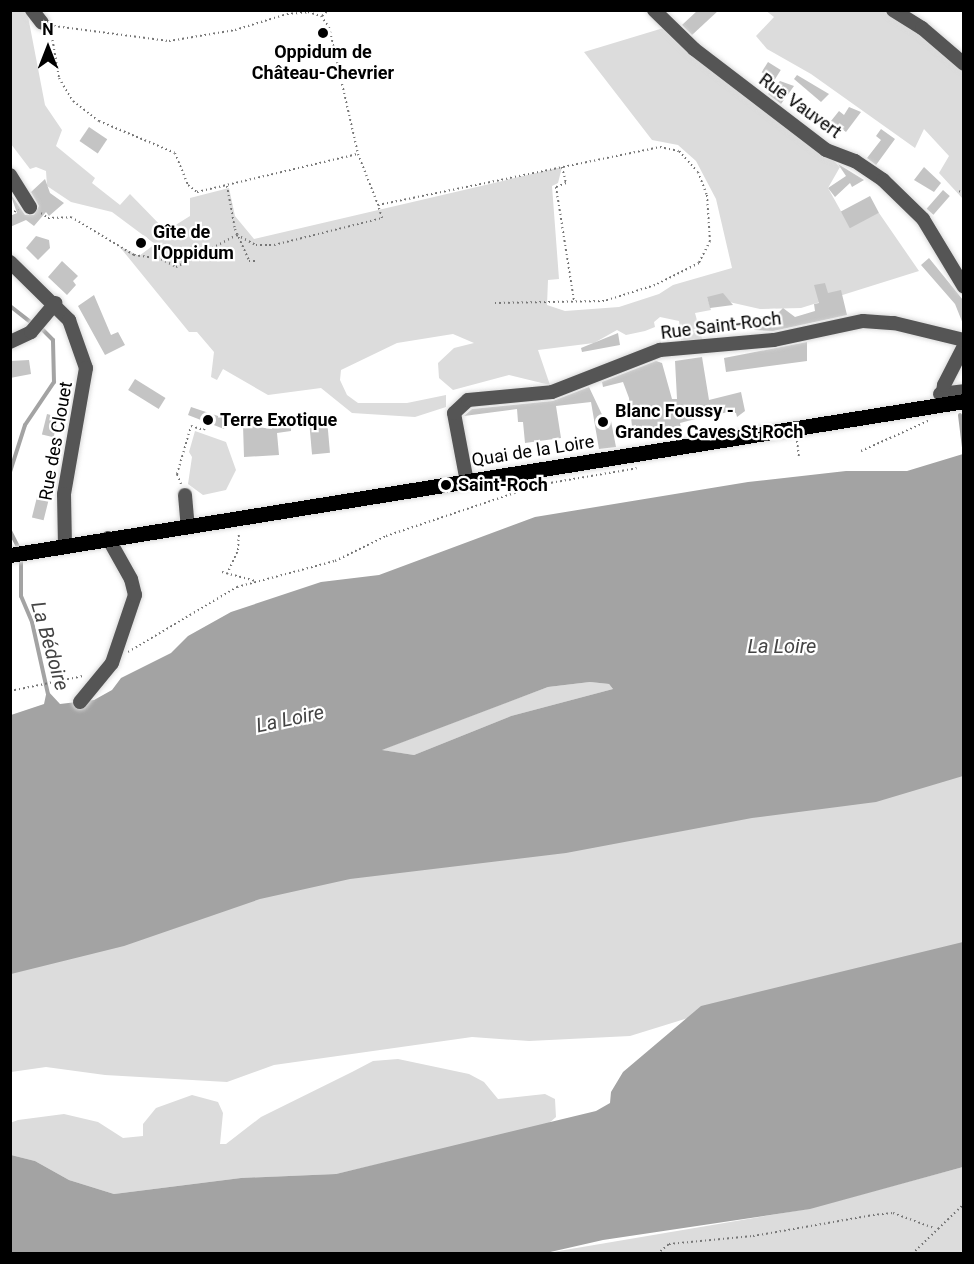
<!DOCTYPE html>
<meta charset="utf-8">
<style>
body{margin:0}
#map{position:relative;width:974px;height:1264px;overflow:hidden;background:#fff;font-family:Roboto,sans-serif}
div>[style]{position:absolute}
.green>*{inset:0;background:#dcdcdc}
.water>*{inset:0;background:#a3a3a3}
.stream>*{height:4px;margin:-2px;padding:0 2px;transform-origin:2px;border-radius:2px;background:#a3a3a3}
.building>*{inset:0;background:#c4c4c4;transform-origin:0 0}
.path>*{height:2px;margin-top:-1px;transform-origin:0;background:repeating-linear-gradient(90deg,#777 0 1.5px,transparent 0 4.5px)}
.roads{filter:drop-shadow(0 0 2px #dbdbdb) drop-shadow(0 0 2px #dbdbdb)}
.minor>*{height:14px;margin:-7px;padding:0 7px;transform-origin:7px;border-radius:7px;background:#555}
.major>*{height:15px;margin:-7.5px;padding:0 7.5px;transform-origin:7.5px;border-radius:7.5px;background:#000}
.dots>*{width:16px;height:16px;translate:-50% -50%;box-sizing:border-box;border:3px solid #fff;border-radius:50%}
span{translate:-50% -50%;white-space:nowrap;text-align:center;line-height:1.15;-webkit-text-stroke:4.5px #fff;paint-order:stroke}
.poi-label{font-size:18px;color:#000;font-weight:700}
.left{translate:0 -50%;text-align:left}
.street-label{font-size:18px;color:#000}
.water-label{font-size:20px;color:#444;font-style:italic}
.frame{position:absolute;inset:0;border:12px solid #000;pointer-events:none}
.north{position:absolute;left:18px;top:18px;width:60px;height:60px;-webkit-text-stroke:4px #fff;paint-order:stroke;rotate:0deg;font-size:16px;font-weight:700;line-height:24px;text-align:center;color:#000}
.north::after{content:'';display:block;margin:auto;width:21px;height:27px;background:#000;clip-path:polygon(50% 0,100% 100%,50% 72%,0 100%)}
</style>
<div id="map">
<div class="green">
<div style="clip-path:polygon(765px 10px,893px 11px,963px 66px,963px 199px,939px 173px,949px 156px,924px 129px,915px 148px,811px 74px,767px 49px,756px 36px,774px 17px)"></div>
<div style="clip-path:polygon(10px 11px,27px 11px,45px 105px,62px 130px,56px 146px,95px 178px,92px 183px,120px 205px,130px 194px,166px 231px,190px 216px,190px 198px,229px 188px,235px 216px,254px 239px,562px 167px,558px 183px,552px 186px,559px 279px,548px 280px,547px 305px,565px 311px,619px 307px,659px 294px,673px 285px,732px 268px,716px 199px,696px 161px,678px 145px,652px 140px,584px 52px,670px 26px,831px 158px,840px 167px,828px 188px,842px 213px,879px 213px,919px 271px,801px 308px,760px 309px,707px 297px,711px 310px,695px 313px,704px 346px,682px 348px,679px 321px,660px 317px,654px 322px,655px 327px,645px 331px,626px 335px,617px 330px,594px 343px,538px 350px,550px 385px,509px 375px,453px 390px,439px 378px,438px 363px,454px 348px,474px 343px,453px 334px,397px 343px,341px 370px,340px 380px,347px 395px,358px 403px,407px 403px,446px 395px,446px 407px,415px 417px,352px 413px,321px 388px,268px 395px,223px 369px,217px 380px,211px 377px,214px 352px,197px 332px,189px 332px,119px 246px,139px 256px,155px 244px,112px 212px,71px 202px,47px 186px,46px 171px,36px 167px,30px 169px,11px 144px)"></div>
<div style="clip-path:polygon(195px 431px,226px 442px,236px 470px,226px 490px,203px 495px,188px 484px,192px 457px,189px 452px)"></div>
<div style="clip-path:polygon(590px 682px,609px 684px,613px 689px,511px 716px,414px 755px,381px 750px,548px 687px)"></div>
<div style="clip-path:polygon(963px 775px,963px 959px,772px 992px,630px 1036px,529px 1041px,472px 1037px,274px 1065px,227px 1082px,105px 1075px,46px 1067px,11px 1072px,11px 938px,295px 800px)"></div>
<div style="clip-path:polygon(398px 1059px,469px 1074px,484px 1082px,498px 1099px,545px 1094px,555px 1099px,556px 1117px,547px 1125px,336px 1174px,241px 1178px,114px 1194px,69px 1180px,35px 1161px,11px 1155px,10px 1123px,18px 1120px,64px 1114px,98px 1122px,123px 1138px,143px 1136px,143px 1124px,156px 1108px,192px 1095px,218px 1102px,223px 1113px,220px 1144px,226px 1144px,261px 1117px,352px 1072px,373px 1061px)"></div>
<div style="clip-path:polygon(963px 1167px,963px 1253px,541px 1254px,807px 1209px)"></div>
</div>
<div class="water">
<div style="clip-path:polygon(evenodd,963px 454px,963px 776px,876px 802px,752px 818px,566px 853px,350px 879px,260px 899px,124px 946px,11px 974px,11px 715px,44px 704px,47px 690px,60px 704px,94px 700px,112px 690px,121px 678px,171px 653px,188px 636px,231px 612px,321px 582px,379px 575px,535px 517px,748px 482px,846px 471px,907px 471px,963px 454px,590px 682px,609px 684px,613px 689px,511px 716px,414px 755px,382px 750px,548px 687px,590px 682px)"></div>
<div style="clip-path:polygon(963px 942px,963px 1167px,810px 1209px,603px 1240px,546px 1253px,11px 1253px,11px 1155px,35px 1161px,69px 1180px,114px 1194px,241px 1178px,336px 1174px,596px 1111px,610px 1103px,611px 1092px,623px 1072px,701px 1006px)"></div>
</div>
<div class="stream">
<div style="left:10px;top:306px;width:29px;rotate:38deg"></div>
<div style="left:960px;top:415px;width:34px;rotate:83deg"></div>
<div style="left:10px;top:472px;width:49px;rotate:-72.3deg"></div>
<div style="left:25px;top:425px;width:52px;rotate:-56deg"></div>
<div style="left:54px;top:382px;width:42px;rotate:-91.4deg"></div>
<div style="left:53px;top:340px;width:18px;rotate:-135deg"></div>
<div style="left:10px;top:531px;width:20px;rotate:63deg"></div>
<div style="left:21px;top:556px;width:40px;rotate:90deg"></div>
<div style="left:21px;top:596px;width:28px;rotate:67deg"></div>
<div style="left:32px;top:622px;width:74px;rotate:77.5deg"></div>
</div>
<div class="building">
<div style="clip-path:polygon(698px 10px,719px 10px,692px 35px,682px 25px)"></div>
<div style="left:768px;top:62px;width:15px;height:12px;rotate:32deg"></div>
<div style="clip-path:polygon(797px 75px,829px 94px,821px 102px,794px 79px)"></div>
<div style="clip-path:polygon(780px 81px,794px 86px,781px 104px,768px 94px)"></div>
<div style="clip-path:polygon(849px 107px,861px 112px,846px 132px,831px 121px,839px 111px,844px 115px)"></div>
<div style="left:89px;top:127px;width:22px;height:17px;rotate:34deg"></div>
<div style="clip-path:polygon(881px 129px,895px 139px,876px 165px,867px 158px,881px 140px,876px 136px)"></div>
<div style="clip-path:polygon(838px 164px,864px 180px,852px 187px,850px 183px,835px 197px,828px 188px,846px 176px)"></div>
<div style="clip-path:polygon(924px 167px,941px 183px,934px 192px,914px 180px)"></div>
<div style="clip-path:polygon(45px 179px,50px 193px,64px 203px,49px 216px,46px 212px,34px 226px,26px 220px,10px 227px,10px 216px,17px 213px,10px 193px,25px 215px,34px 215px,39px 206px,31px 192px)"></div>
<div style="left:943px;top:190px;width:9px;height:25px;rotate:41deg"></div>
<div style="left:870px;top:196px;width:19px;height:33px;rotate:62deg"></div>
<div style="clip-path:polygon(36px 236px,49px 240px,50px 248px,38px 260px,26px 248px)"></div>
<div style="clip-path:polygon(929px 258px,963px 300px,963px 324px,955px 304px,921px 265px)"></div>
<div style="clip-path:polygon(62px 261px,78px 276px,73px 281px,76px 285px,67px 295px,48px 277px)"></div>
<div style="clip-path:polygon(825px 283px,828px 293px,841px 290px,847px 315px,773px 331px,754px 330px,753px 317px,768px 316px,768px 323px,783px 308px,795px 317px,815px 311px,814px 304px,819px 303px,814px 285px)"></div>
<div style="clip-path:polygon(723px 293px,733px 305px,710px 308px,707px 297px)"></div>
<div style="clip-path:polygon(94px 295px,111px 335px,118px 332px,125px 345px,105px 355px,78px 306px)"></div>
<div style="clip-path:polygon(618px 333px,620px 345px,582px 352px,581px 348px)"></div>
<div style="clip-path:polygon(807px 342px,807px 361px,726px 372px,724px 358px)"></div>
<div style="clip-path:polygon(702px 357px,709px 400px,741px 392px,745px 411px,737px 417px,736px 413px,730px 412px,711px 415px,680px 423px,681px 428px,633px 436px,629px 398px,623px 382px,603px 387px,602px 382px,656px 361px,662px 363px,672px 399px,677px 399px,675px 361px)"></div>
<div style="clip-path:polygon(29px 360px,31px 374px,10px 378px,10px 361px)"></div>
<div style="left:135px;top:379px;width:36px;height:13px;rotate:32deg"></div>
<div style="clip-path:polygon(589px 387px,606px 423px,611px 421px,616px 447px,599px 449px,591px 402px,556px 406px,561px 438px,525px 443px,523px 422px,518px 422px,517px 409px,464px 416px,472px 409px,553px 401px)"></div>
<div style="clip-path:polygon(191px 407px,227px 419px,224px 429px,188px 415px)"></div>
<div style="left:47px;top:414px;width:12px;height:21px;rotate:14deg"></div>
<div style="clip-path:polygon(285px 419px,285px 423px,291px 422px,291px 431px,277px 433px,279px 455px,244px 457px,243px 425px,272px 429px,271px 420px)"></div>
<div style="left:327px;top:419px;width:34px;height:18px;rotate:85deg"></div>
<div style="left:37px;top:497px;width:12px;height:21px;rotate:14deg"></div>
</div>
<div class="path">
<div style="left:322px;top:16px;width:9px;rotate:-41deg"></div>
<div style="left:54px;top:26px;width:116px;rotate:7.4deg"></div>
<div style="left:169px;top:41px;width:67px;rotate:-9.5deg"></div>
<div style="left:235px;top:30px;width:54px;rotate:-17.1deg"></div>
<div style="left:287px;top:14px;width:21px;rotate:-5deg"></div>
<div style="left:308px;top:12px;width:14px;rotate:17deg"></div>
<div style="left:321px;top:16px;width:14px;rotate:54deg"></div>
<div style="left:329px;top:27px;width:130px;rotate:77.1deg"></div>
<div style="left:358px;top:154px;width:55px;rotate:68.6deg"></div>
<div style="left:378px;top:205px;width:288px;rotate:-11.6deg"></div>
<div style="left:660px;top:147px;width:19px;rotate:12deg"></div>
<div style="left:679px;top:151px;width:28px;rotate:48deg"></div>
<div style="left:698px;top:172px;width:25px;rotate:69deg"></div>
<div style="left:707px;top:195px;width:46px;rotate:86.3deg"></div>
<div style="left:710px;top:241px;width:25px;rotate:117deg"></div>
<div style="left:699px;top:263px;width:49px;rotate:153.4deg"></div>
<div style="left:655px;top:285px;width:53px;rotate:162.6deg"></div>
<div style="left:604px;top:301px;width:109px;rotate:178.9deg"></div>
<div style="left:51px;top:31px;width:48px;rotate:80.3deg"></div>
<div style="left:59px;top:78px;width:27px;rotate:59deg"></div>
<div style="left:73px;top:101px;width:33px;rotate:38deg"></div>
<div style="left:99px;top:121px;width:82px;rotate:22.8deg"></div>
<div style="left:175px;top:153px;width:35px;rotate:68deg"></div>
<div style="left:188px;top:185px;width:11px;rotate:38deg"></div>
<div style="left:197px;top:192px;width:165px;rotate:-13.3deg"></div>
<div style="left:562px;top:167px;width:16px;rotate:76deg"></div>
<div style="left:566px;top:183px;width:11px;rotate:158deg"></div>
<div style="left:556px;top:187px;width:115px;rotate:81deg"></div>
<div style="left:227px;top:186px;width:44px;rotate:79.5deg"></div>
<div style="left:235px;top:229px;width:35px;rotate:66deg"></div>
<div style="left:249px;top:261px;width:7px"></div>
<div style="left:959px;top:191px;width:6px;rotate:31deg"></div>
<div style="left:10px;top:213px;width:9px;rotate:-18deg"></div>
<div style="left:41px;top:213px;width:9px;rotate:36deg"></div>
<div style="left:48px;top:218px;width:23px;rotate:-2deg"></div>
<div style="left:71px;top:217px;width:74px;rotate:31.1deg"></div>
<div style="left:134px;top:255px;width:27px;rotate:8deg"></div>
<div style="left:161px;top:259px;width:17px;rotate:28deg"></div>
<div style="left:176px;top:267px;width:69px;rotate:-27.7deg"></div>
<div style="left:237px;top:235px;width:21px;rotate:28deg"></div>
<div style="left:256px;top:245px;width:18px"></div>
<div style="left:274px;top:245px;width:111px;rotate:-14deg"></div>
<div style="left:382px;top:218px;width:14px;rotate:-107deg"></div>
<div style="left:797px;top:441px;width:16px;rotate:83deg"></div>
<div style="left:861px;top:451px;width:76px;rotate:-24.2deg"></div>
<div style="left:181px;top:484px;width:11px;rotate:-112deg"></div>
<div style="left:177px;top:474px;width:50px;rotate:-73.7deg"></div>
<div style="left:191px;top:426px;width:14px;rotate:17deg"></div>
<div style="left:204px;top:430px;width:8px;rotate:-67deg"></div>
<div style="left:222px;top:572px;width:35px;rotate:15deg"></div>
<div style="left:227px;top:574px;width:26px;rotate:-65deg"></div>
<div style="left:238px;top:550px;width:18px;rotate:-87deg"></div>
<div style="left:128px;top:652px;width:127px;rotate:-30.8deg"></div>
<div style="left:237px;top:587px;width:101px;rotate:-14.9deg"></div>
<div style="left:335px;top:561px;width:57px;rotate:-26.1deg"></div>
<div style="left:386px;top:536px;width:160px;rotate:-18.5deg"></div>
<div style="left:538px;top:485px;width:100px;rotate:-9.7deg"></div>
<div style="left:10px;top:691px;width:76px;rotate:-11.5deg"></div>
<div style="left:558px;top:1254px;width:38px"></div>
<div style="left:657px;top:1254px;width:16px;rotate:-40deg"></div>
<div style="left:669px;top:1244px;width:84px;rotate:-5.4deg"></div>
<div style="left:753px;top:1236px;width:122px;rotate:-9.9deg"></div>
<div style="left:873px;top:1215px;width:20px;rotate:-6deg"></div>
<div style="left:893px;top:1213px;width:44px;rotate:20.1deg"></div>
<div style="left:912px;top:1254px;width:72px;rotate:-43.9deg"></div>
</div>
<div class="roads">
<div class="minor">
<div style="left:32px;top:10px;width:16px;rotate:52deg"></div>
<div style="left:654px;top:10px;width:56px;rotate:44.3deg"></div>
<div style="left:694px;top:49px;width:166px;rotate:37.4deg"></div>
<div style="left:826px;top:150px;width:31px;rotate:21deg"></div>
<div style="left:855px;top:161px;width:34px;rotate:34deg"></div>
<div style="left:883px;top:180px;width:56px;rotate:44.3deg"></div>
<div style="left:923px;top:219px;width:79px;rotate:58.9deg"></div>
<div style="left:893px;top:10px;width:34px;rotate:32deg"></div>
<div style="left:922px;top:28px;width:55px;rotate:40.6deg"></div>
<div style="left:10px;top:175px;width:38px;rotate:58deg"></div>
<div style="left:10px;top:262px;width:83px;rotate:44.5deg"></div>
<div style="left:69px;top:320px;width:51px;rotate:70.5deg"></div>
<div style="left:86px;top:368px;width:128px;rotate:99.9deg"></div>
<div style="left:64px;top:494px;width:52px;rotate:88.9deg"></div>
<div style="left:10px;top:342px;width:23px;rotate:-25deg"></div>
<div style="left:31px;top:332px;width:38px;rotate:-50deg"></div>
<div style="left:940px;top:394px;width:24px;rotate:-7deg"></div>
<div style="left:941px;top:404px;width:19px;rotate:-81deg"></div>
<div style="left:944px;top:385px;width:44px;rotate:-62.9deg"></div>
<div style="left:467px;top:482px;width:70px;rotate:-100.7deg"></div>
<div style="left:454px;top:413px;width:19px;rotate:-43deg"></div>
<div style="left:468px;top:400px;width:84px;rotate:-5.4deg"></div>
<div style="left:552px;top:392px;width:116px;rotate:-21.3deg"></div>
<div style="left:660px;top:350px;width:114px;rotate:-5deg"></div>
<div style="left:774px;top:340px;width:91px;rotate:-12.1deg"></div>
<div style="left:863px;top:321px;width:31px;rotate:4deg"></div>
<div style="left:894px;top:323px;width:72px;rotate:13.7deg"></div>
<div style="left:185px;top:495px;width:32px;rotate:85deg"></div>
<div style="left:80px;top:702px;width:50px;rotate:-50.6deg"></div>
<div style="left:112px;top:663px;width:72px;rotate:-71.3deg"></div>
<div style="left:135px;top:595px;width:16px;rotate:-104deg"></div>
<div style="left:131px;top:579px;width:47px;rotate:-119.3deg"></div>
</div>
<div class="major">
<div style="left:10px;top:555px;width:966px;rotate:-9.17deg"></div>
</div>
</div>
<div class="dots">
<div style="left:323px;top:33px;background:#000"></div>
<div style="left:141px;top:243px;background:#000"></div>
<div style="left:208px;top:420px;background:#000"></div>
<div style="left:603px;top:422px;background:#000"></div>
<div style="left:446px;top:485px;background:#000"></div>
</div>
<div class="poi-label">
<span style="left:323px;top:63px">Oppidum de<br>Château-Chevrier</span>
<span class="left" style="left:153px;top:243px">Gîte de<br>l'Oppidum</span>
<span class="left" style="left:615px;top:422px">Blanc Foussy -<br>Grandes Caves St Roch</span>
<span class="left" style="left:220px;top:420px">Terre Exotique</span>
<span class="left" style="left:458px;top:485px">Saint-Roch</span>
</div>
<div class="street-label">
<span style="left:800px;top:106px;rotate:36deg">Rue Vauvert</span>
<span style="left:721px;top:326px;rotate:-7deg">Rue Saint-Roch</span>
<span style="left:56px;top:441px;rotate:-80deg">Rue des Clouet</span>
<span style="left:533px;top:451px;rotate:-9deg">Quai de la Loire</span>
</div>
<div class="water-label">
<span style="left:50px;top:646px;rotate:74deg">La Bédoire</span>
<span style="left:782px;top:646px">La Loire</span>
<span style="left:290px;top:719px;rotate:-12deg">La Loire</span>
</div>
<div class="frame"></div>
<div class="north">N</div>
</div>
